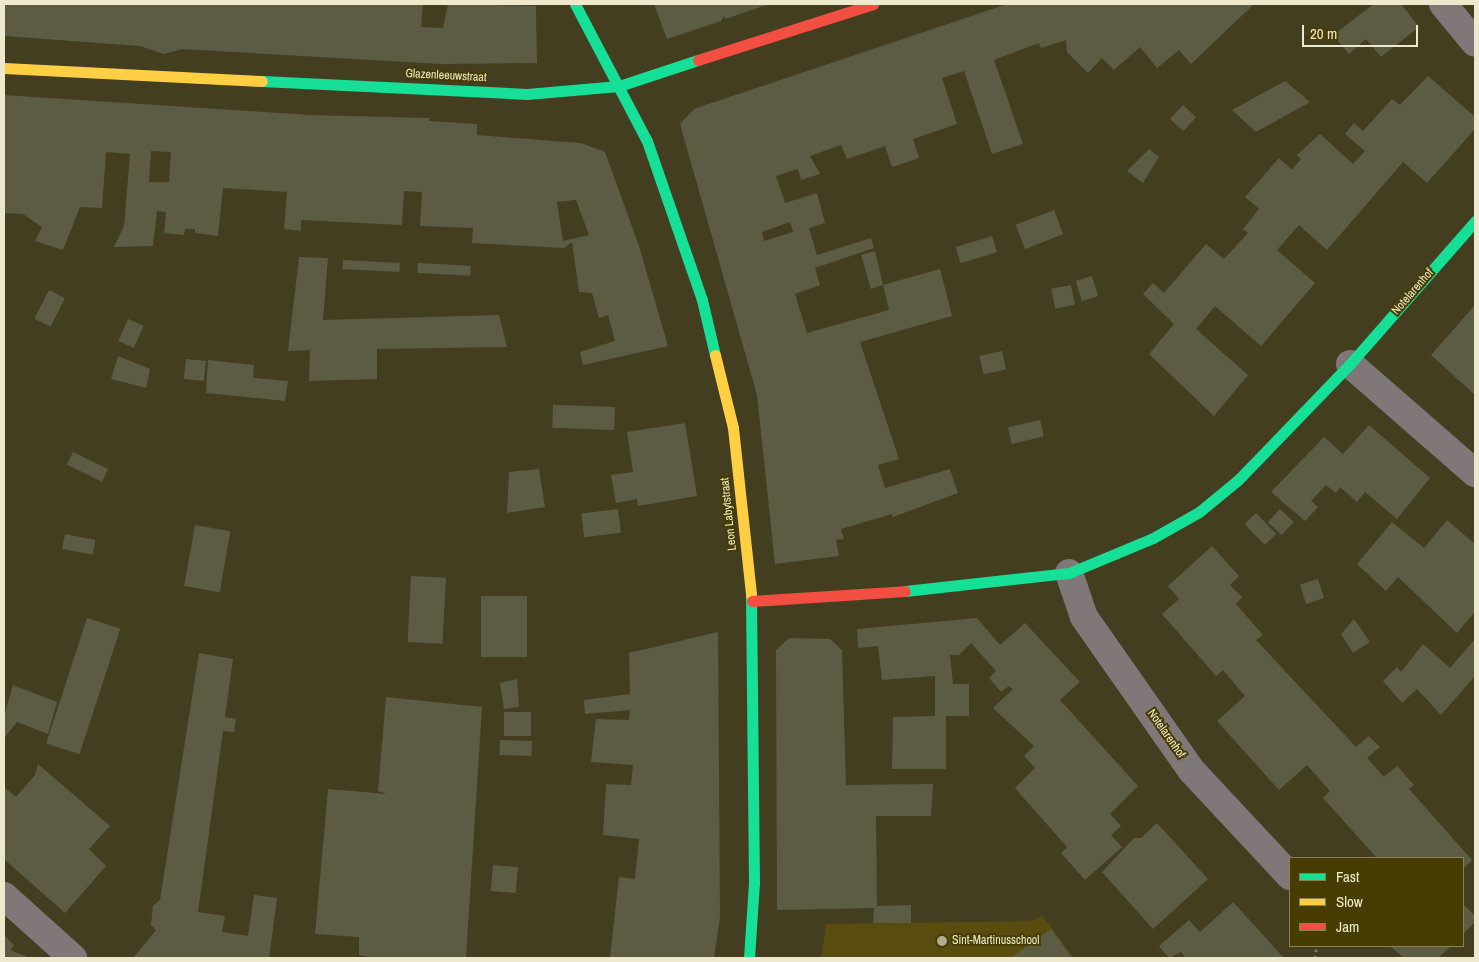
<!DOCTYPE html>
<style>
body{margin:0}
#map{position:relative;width:1479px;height:962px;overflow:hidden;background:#433e20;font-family:"Archivo Narrow",sans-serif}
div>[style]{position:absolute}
.built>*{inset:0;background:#584d0f}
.building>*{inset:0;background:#5c5b44;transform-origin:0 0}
.path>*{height:3px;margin-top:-1.5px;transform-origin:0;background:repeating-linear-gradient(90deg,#7c746e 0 2.5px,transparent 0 6.5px)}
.street>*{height:28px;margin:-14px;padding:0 14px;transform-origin:14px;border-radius:14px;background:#807778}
.fast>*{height:11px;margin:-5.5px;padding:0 5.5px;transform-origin:5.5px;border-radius:5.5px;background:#16e098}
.slow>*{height:11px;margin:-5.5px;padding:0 5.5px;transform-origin:5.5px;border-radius:5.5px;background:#ffcf43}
.jam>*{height:11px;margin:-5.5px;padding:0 5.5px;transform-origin:5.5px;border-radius:5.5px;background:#f24e42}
.dots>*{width:14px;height:14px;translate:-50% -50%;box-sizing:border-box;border:2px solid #473d03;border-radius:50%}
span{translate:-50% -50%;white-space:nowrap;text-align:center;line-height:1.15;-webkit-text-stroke:4px #473d03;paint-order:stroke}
.street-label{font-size:12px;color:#eee8cd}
.poi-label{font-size:12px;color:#eee8cd}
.left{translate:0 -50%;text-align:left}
.frame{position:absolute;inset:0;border:5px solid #eee8cd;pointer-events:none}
.legend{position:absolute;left:1289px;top:857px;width:175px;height:90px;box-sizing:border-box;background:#473d03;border:1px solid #8a8154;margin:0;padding:6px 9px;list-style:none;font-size:15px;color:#eee8cd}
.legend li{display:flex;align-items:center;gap:10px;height:25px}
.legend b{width:25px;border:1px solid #8a8154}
.scale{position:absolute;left:1302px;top:25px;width:116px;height:22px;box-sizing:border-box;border:2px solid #eee8cd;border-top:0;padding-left:6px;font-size:15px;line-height:18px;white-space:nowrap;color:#eee8cd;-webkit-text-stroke:4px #473d03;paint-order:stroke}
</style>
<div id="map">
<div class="built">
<div style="clip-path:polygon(1042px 915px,1074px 958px,821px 958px,826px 924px,1033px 921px)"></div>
</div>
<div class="building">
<div style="clip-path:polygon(4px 4px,423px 4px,421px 27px,443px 28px,448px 4px,536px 6px,537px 63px,441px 64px,182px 49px,164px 54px,140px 46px,4px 36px)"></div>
<div style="clip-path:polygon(654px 4px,769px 4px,725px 19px,724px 16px,721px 21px,667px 39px)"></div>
<div style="clip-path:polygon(evenodd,1007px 4px,1253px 5px,1191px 64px,1179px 50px,1157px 68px,1140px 47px,1114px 70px,1102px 58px,1088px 73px,1067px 52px,1066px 40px,1041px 48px,1039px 43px,994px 60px,1023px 144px,992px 154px,964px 71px,942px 78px,957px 124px,913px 139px,919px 158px,892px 167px,885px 146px,847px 159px,841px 145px,810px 156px,820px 174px,801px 180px,798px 169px,776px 176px,785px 203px,817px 193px,825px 223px,809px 228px,817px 255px,871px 238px,874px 248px,815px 268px,820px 285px,795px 294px,807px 333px,889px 310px,883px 285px,940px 269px,952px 316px,860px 342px,899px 459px,878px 465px,885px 488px,950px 469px,958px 493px,893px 517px,892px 514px,841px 529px,844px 539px,836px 540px,839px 556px,775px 564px,757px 395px,680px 124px,694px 109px,1007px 4px,790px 222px,793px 232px,764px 241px,762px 232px,790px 222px)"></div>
<div style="clip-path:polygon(1374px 4px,1401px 4px,1419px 27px,1381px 57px,1366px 39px,1349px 54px,1333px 35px)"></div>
<div style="clip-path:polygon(1428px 76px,1475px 117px,1475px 129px,1427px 183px,1403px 162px,1327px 250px,1299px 225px,1277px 250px,1315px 283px,1261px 346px,1215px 306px,1196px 329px,1248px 375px,1214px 416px,1149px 354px,1174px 324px,1143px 294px,1153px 283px,1164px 293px,1206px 244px,1224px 259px,1248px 233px,1243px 229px,1259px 209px,1245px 197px,1279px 158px,1292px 170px,1301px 159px,1297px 155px,1320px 134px,1353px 164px,1365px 151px,1345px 134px,1354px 123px,1363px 131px,1392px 99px,1400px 105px)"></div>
<div style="clip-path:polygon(1285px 81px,1310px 102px,1256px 132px,1232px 110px)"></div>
<div style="clip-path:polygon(evenodd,4px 95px,310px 115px,429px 118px,429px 121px,477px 124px,477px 135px,581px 143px,605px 152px,639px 246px,668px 346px,583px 365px,580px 352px,615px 341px,608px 315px,599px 318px,592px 293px,579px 292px,572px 242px,564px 248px,472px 243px,473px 228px,420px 226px,422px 192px,404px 191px,402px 225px,301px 220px,301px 231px,284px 229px,287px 192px,223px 188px,218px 236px,195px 233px,195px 229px,185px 229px,184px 235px,164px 233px,166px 212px,157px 211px,153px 246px,114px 247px,124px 226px,130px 154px,106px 152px,102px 208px,80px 207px,63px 250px,35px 241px,42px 227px,23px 214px,4px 213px,4px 95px,151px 151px,171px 152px,169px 182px,149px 182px,151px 151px,4px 95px,576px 200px,589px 235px,563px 241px,557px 202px,576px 200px)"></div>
<div style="left:1183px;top:105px;width:18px;height:19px;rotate:43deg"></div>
<div style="clip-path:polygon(1149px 149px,1159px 157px,1143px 183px,1127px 171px)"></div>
<div style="left:1054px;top:210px;width:26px;height:41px;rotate:69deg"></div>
<div style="left:992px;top:236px;width:17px;height:38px;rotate:73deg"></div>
<div style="clip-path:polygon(875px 251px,883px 285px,871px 289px,861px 255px)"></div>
<div style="clip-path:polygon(299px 257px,328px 258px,323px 320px,499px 315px,507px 347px,377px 349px,377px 379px,309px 381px,310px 350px,288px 351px)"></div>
<div style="left:343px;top:260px;width:57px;height:9px;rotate:3deg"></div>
<div style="left:418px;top:263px;width:53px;height:10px;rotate:3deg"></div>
<div style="left:1092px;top:276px;width:21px;height:17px;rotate:73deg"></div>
<div style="left:1071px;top:285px;width:20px;height:20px;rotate:79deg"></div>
<div style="left:49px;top:290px;width:18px;height:32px;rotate:27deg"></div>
<div style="clip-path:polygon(1475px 305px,1475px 395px,1431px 355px)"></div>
<div style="left:128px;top:319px;width:17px;height:24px;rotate:24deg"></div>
<div style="left:1002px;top:351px;width:19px;height:23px;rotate:78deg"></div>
<div style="clip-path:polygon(118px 356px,150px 369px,146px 388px,111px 379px)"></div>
<div style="left:186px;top:359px;width:20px;height:20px;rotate:6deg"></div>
<div style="clip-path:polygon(208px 360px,254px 365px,253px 378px,288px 381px,285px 401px,206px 393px)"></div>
<div style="left:615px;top:407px;width:23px;height:62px;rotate:92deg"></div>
<div style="left:1040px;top:420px;width:17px;height:33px;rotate:77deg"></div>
<div style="clip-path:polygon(685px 423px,697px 496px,638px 506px,637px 499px,616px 503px,611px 475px,633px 472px,627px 432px)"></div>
<div style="clip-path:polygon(1369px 425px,1430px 478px,1397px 519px,1365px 492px,1357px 502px,1340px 487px,1336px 493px,1326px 485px,1311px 501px,1318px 507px,1305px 521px,1271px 492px,1324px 437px,1343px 454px)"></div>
<div style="left:73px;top:452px;width:39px;height:14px;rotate:26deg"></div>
<div style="clip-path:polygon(539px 469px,545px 507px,507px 513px,509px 472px)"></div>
<div style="left:618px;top:509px;width:24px;height:37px;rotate:83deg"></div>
<div style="left:1280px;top:509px;width:19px;height:18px;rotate:43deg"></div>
<div style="left:1256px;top:513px;width:29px;height:16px;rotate:46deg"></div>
<div style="clip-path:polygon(1447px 520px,1475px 544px,1475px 612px,1457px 633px,1398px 577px,1386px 591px,1357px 564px,1392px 522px,1424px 548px)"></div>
<div style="left:195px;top:525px;width:36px;height:62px;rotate:10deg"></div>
<div style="left:65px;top:534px;width:31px;height:15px;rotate:11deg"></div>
<div style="clip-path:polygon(1212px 546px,1239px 576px,1230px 585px,1242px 597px,1236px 604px,1263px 635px,1256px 640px,1356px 747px,1369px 736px,1380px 747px,1367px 758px,1384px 777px,1397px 766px,1414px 785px,1409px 789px,1472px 860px,1463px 869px,1463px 858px,1377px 858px,1323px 798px,1330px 791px,1307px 765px,1279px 790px,1217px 721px,1245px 696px,1223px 670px,1216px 676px,1162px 614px,1179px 599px,1168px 586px)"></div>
<div style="left:411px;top:576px;width:35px;height:66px;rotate:3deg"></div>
<div style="left:1318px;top:579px;width:20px;height:19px;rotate:72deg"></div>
<div style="left:527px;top:596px;width:61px;height:46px;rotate:90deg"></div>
<div style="left:87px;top:618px;width:35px;height:132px;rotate:18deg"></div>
<div style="clip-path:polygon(977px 618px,1000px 645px,1025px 623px,1080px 682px,1060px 700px,1138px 786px,1110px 814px,1121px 826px,1111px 835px,1122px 847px,1085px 880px,1061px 853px,1067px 847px,1015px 788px,1035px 768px,1024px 756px,1034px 746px,993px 708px,1013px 689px,1009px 686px,1001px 692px,989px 678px,996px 671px,971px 643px,959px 655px,950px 655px,953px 684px,969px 684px,969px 716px,946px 716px,946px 769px,892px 769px,893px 717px,935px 716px,935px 676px,882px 680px,878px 646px,858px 648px,857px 629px)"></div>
<div style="clip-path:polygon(1354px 619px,1370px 642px,1353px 653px,1341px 634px)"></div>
<div style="clip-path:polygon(718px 632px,720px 917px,714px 958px,610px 958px,619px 877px,635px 879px,639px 839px,603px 835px,606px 784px,631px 785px,633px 765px,591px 762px,596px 719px,629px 720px,630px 710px,585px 714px,584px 700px,630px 694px,629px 653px)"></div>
<div style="clip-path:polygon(789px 638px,830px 639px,842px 650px,846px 785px,933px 784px,931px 816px,876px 816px,877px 906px,911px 905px,911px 923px,873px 923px,874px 908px,777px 910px,776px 650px)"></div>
<div style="clip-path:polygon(1475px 639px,1475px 676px,1441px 715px,1417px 689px,1402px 703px,1383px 681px,1397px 667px,1401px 672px,1423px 644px,1450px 668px)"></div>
<div style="clip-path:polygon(199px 653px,233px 659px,225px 717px,236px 719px,234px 732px,223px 731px,198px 912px,225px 916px,222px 932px,248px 936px,254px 895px,277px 898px,269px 958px,133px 958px,156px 930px,151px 925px,153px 906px,160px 900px)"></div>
<div style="clip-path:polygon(517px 679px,519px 707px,504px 709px,500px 683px)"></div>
<div style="clip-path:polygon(13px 685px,57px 702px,48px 734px,17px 722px,4px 738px,4px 716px)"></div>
<div style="clip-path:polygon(386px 697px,482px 707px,466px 958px,375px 958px,359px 955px,359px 937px,315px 934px,328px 789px,387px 794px,378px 791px)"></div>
<div style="left:504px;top:712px;width:27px;height:24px"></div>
<div style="left:500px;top:740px;width:32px;height:15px;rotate:2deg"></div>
<div style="clip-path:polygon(38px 764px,110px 826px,89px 849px,106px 866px,65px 913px,4px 859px,4px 787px,16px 797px,35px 775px)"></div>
<div style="clip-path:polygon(1157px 823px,1208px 879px,1153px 929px,1102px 872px,1134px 838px,1141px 838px)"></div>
<div style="left:493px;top:865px;width:25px;height:26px;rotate:5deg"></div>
<div style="clip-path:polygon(1233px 902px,1284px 958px,1186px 958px,1181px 952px,1169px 958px,1159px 946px,1189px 920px,1200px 932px)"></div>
<div style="clip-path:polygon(1463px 904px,1475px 916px,1475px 922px,1463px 934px)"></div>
<div style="clip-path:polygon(1051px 929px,1072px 958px,1010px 958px)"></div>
<div style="clip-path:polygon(4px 935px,14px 945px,10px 950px,30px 958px,4px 958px)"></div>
<div style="clip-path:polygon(1390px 946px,1451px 946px,1438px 958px,1404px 958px)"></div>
</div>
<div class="path">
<div style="left:1315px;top:958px;width:12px;rotate:-81deg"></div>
</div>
<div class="street">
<div style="left:1443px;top:4px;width:50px;rotate:50.6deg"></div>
<div style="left:1350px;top:364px;width:166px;rotate:41.1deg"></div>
<div style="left:1069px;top:573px;width:46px;rotate:71.2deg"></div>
<div style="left:1084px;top:617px;width:188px;rotate:55deg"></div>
<div style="left:1192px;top:771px;width:144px;rotate:47deg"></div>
<div style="left:4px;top:896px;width:93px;rotate:41.9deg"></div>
</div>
<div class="fast">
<div style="left:575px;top:4px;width:155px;rotate:62.3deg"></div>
<div style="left:647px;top:141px;width:168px;rotate:70.9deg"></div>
<div style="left:702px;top:300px;width:57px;rotate:76.7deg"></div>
<div style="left:262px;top:81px;width:265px;rotate:2.8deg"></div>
<div style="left:527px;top:94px;width:92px;rotate:-5deg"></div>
<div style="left:619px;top:86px;width:83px;rotate:-18.2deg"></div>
<div style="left:905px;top:591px;width:165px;rotate:-6.3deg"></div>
<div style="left:1069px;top:573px;width:91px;rotate:-22.6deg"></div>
<div style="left:1153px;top:538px;width:53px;rotate:-29.5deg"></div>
<div style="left:1199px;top:512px;width:50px;rotate:-39.4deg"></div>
<div style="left:1238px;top:480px;width:161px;rotate:-46deg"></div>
<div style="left:1350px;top:364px;width:190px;rotate:-48.8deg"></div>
<div style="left:749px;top:958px;width:75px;rotate:-86.2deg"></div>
<div style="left:754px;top:883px;width:288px;rotate:-90.6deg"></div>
</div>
<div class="slow">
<div style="left:4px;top:68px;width:258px;rotate:2.9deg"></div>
<div style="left:715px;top:355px;width:75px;rotate:76.1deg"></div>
<div style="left:733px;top:428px;width:168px;rotate:83.8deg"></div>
</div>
<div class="jam">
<div style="left:698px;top:60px;width:184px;rotate:-17.7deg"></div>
<div style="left:752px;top:601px;width:153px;rotate:-3.7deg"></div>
</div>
<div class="dots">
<div style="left:942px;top:941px;background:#b2ac90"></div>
</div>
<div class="street-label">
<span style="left:446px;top:76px;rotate:3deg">Glazenleeuwstraat</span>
<span style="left:1413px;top:292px;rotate:-49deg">Notelarenhof</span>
<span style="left:729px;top:514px;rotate:-96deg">Leon Labytstraat</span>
<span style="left:1166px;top:734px;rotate:55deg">Notelarenhof</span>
</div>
<div class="poi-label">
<span class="left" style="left:952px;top:941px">Sint-Martinusschool</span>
</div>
<div class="frame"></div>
<ul class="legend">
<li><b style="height:6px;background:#16e098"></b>Fast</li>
<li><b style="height:6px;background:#ffcf43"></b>Slow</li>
<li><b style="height:6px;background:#f24e42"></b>Jam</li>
</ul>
<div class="scale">20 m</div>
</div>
